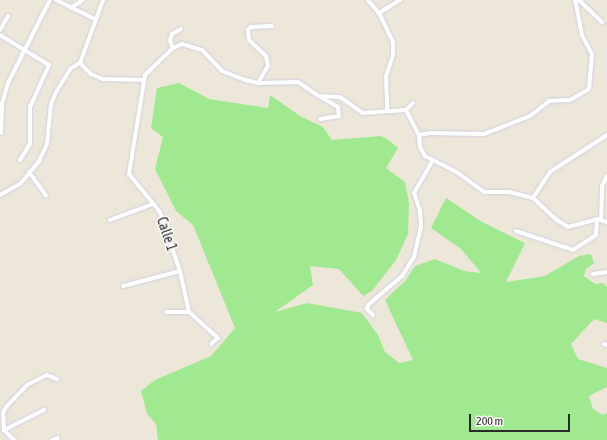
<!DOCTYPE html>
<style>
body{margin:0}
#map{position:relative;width:607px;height:440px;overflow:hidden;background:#ede7d9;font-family:"Asap Condensed",sans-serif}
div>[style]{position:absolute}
.green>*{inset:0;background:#a1e990}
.roads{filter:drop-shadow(0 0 1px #cecfe3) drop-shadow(0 0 1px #cecfe3)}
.minor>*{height:4px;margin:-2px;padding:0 2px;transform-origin:2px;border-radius:2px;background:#fff}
span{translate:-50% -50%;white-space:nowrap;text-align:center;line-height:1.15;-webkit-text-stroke:3px #fff;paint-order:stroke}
.street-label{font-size:14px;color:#292929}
.scale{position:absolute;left:469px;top:414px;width:101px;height:18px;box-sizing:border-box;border:2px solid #292929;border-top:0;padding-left:5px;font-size:12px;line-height:14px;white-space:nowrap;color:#292929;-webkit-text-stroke:3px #fff;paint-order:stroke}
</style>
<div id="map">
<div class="green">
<div style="clip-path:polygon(179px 83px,209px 99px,268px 108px,270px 95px,300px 116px,323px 127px,332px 140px,380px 136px,386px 138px,398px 148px,386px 168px,405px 182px,409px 203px,408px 234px,396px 260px,372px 291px,363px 296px,339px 269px,310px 266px,313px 285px,275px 312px,307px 303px,362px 313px,378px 335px,385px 352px,399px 363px,413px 360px,385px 300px,406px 280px,415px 266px,435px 259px,464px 271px,481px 273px,461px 249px,431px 228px,446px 198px,482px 222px,525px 243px,506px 282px,545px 276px,579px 256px,591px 254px,594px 263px,586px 269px,584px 276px,595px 284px,603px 283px,607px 287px,607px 323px,594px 319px,571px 344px,578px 359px,607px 368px,607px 387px,589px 396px,593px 409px,603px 415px,607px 413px,607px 440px,158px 440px,156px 424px,147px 414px,141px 391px,155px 380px,211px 356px,235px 328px,193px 225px,176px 211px,155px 169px,163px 137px,151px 128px,157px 88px)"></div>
</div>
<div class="roads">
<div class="minor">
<div style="left:56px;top:0;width:43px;rotate:26deg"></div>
<div style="left:368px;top:0;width:17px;rotate:50deg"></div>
<div style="left:379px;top:13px;width:32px;rotate:64deg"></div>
<div style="left:393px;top:42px;width:13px;rotate:90deg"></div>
<div style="left:393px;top:55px;width:22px;rotate:108deg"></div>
<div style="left:386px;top:76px;width:35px;rotate:88deg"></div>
<div style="left:579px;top:0;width:32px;rotate:44deg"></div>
<div style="left:71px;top:8px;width:14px;rotate:-34deg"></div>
<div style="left:379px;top:13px;width:25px;rotate:-32deg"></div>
<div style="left:0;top:30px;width:16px;rotate:-60deg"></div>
<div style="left:0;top:35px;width:57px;rotate:31.5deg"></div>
<div style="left:49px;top:65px;width:46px;rotate:114.3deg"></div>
<div style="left:30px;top:107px;width:37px;rotate:90deg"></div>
<div style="left:30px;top:144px;width:19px;rotate:122deg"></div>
<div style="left:173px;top:48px;width:8px;rotate:-113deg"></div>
<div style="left:170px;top:41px;width:7px;rotate:-74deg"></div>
<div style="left:172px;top:34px;width:10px;rotate:-29deg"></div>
<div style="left:80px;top:63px;width:16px;rotate:45deg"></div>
<div style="left:91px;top:74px;width:13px;rotate:23deg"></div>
<div style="left:103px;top:79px;width:41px;rotate:1.4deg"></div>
<div style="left:258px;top:83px;width:20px;rotate:-60deg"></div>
<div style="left:268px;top:66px;width:10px;rotate:-101deg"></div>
<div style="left:266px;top:56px;width:23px;rotate:-137deg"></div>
<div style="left:249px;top:40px;width:10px;rotate:-96deg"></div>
<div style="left:248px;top:30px;width:4px;rotate:-45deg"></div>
<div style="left:251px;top:27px;width:21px;rotate:-3deg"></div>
<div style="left:319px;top:96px;width:22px;rotate:30deg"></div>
<div style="left:338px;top:107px;width:9px;rotate:84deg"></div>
<div style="left:339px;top:116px;width:19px;rotate:171deg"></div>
<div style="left:406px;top:110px;width:10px;rotate:-45deg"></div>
<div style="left:1px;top:133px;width:29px;rotate:-88deg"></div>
<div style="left:2px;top:104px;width:22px;rotate:-74deg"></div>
<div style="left:8px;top:83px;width:93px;rotate:-63.2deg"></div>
<div style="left:419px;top:135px;width:11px;rotate:-10deg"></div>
<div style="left:430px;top:133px;width:54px;rotate:1.1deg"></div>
<div style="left:484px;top:134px;width:49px;rotate:-21.4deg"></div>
<div style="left:530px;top:116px;width:24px;rotate:-38deg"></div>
<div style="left:549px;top:101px;width:21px;rotate:-3deg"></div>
<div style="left:570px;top:100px;width:22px;rotate:-30deg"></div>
<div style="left:589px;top:89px;width:35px;rotate:-85deg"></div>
<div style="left:592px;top:54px;width:21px;rotate:-118deg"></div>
<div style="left:582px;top:35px;width:36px;rotate:-101deg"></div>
<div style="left:29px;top:172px;width:29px;rotate:54deg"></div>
<div style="left:0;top:195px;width:23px;rotate:-29deg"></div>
<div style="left:20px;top:184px;width:30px;rotate:-50deg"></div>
<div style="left:39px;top:161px;width:19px;rotate:-65deg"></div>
<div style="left:47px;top:144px;width:40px;rotate:-84.3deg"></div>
<div style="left:51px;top:104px;width:13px;rotate:-67deg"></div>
<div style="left:56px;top:92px;width:28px;rotate:-58deg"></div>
<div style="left:71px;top:68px;width:10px;rotate:-29deg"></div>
<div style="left:80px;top:63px;width:67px;rotate:-69.9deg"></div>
<div style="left:533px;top:198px;width:31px;rotate:-57deg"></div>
<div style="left:550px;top:172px;width:68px;rotate:-33deg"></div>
<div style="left:110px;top:220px;width:46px;rotate:-20.4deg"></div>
<div style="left:601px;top:220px;width:34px;rotate:-88deg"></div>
<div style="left:602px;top:186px;width:11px;rotate:-63deg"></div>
<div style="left:516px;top:231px;width:60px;rotate:18.4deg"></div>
<div style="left:573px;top:250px;width:27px;rotate:-33deg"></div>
<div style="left:596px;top:235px;width:16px;rotate:-86deg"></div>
<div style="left:593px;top:274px;width:14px;rotate:-8deg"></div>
<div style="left:123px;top:286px;width:59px;rotate:-14.7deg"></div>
<div style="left:166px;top:312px;width:23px"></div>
<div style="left:373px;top:315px;width:8px;rotate:-135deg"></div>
<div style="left:367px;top:309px;width:4px;rotate:-76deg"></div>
<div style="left:368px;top:305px;width:45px;rotate:-40.5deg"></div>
<div style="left:402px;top:276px;width:22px;rotate:-58deg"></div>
<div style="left:414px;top:257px;width:32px;rotate:-77deg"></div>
<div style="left:421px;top:226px;width:15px;rotate:-94deg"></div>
<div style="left:420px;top:211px;width:19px;rotate:-108deg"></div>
<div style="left:414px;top:193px;width:38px;rotate:-60deg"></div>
<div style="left:211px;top:344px;width:9px;rotate:-41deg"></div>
<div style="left:218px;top:338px;width:39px;rotate:-138deg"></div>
<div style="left:189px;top:312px;width:42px;rotate:-102.4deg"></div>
<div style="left:180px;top:271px;width:62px;rotate:-108.7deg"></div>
<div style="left:160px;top:212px;width:49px;rotate:-129.2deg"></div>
<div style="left:129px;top:174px;width:100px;rotate:-80.8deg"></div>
<div style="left:145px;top:75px;width:39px;rotate:-44deg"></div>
<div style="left:173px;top:48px;width:10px;rotate:-24deg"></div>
<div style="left:182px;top:44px;width:21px;rotate:17deg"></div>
<div style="left:202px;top:50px;width:29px;rotate:46deg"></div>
<div style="left:222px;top:71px;width:26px;rotate:21deg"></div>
<div style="left:246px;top:80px;width:12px;rotate:14deg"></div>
<div style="left:258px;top:83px;width:40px;rotate:-1.4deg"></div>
<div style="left:298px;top:82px;width:25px;rotate:34deg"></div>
<div style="left:319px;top:96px;width:21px;rotate:3deg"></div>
<div style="left:340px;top:97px;width:28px;rotate:35deg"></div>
<div style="left:363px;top:113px;width:43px;rotate:-4deg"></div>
<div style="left:406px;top:110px;width:28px;rotate:63deg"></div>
<div style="left:419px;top:135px;width:12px;rotate:85deg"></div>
<div style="left:420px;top:147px;width:10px;rotate:61deg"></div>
<div style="left:425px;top:156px;width:37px;rotate:27deg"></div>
<div style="left:458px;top:173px;width:32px;rotate:36deg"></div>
<div style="left:484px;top:192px;width:25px"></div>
<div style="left:509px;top:192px;width:25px;rotate:14deg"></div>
<div style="left:533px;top:198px;width:33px;rotate:43deg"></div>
<div style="left:557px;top:220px;width:13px;rotate:32deg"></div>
<div style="left:568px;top:227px;width:30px;rotate:-15deg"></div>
<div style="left:597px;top:219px;width:10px;rotate:17deg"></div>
<div style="left:604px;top:344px;width:3px;rotate:18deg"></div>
<div style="left:4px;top:430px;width:45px;rotate:-26.6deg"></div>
<div style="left:14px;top:440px;width:14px;rotate:-135deg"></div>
<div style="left:4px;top:430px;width:17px;rotate:-93deg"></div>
<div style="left:3px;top:413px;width:7px;rotate:-63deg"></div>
<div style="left:6px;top:407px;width:30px;rotate:-46deg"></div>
<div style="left:27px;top:385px;width:22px;rotate:-27deg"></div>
<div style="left:47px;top:375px;width:11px;rotate:22deg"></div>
<div style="left:52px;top:440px;width:6px;rotate:-18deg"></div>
</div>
</div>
<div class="street-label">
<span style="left:167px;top:234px;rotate:71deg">Calle 1</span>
</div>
<div class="scale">200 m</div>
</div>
